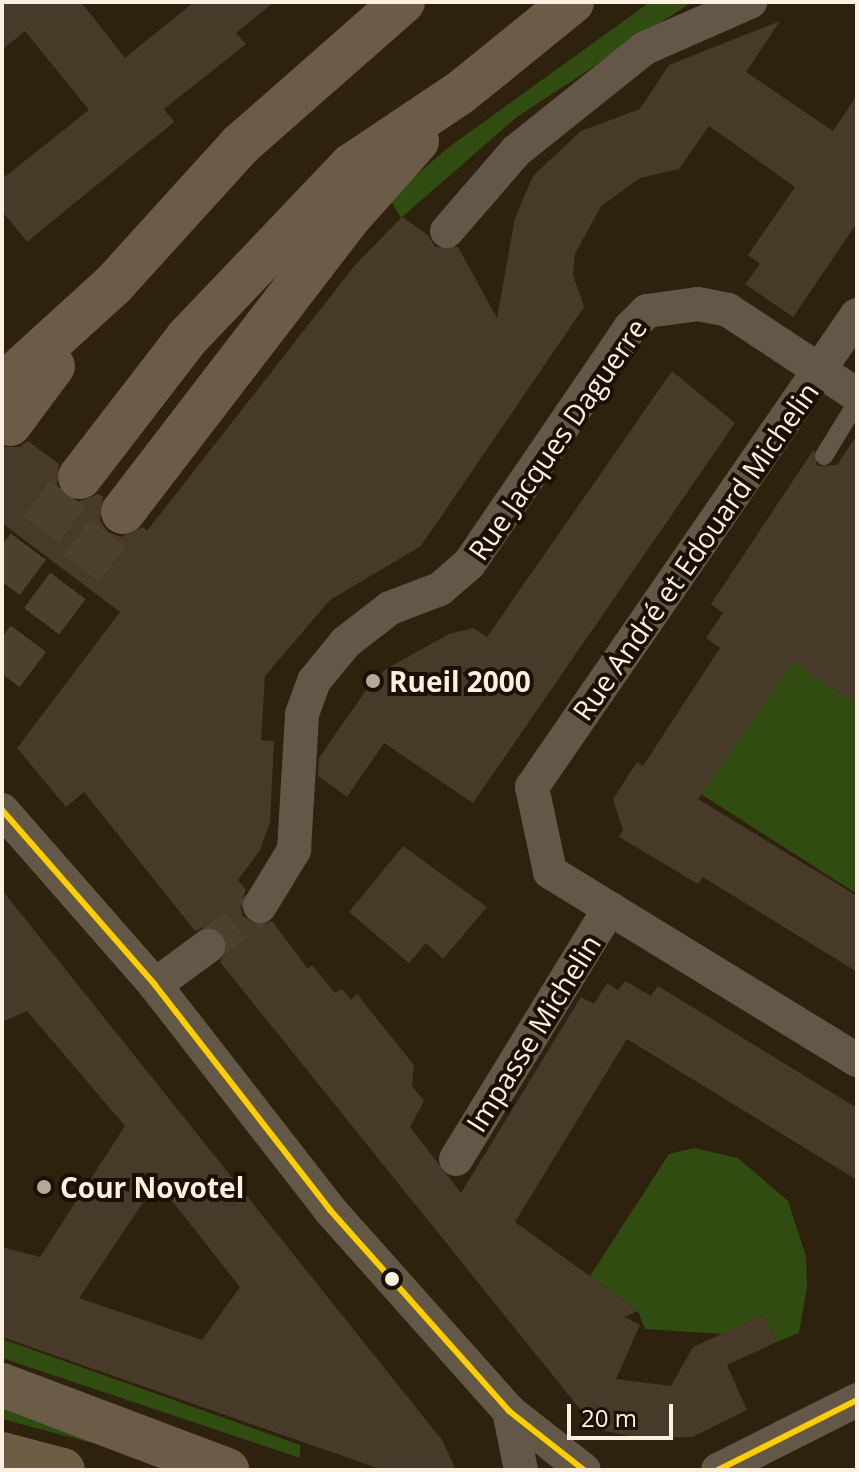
<!DOCTYPE html>
<meta charset="utf-8">
<style>
body{margin:0}
#map{position:relative;width:859px;height:1472px;overflow:hidden;background:#2e210d;font-family:"Open Sans",sans-serif}
div>[style]{position:absolute}
.green>*{inset:0;background:#304c10}
.building>*{inset:0;background:#483a29}
.minor-tunnel>*{height:34px;margin-top:-17px;transform-origin:0;background:repeating-linear-gradient(90deg,#4d402d 0 34px,transparent 0 51px)}
.motorway-tunnel>*{height:44px;margin-top:-22px;transform-origin:0;background:repeating-linear-gradient(90deg,#4d402d 0 44px,transparent 0 66px)}
.service>*{height:18px;margin:-9px;padding:0 9px;transform-origin:9px;border-radius:9px;background:#635747}
.minor>*{height:34px;margin:-17px;padding:0 17px;transform-origin:17px;border-radius:17px;background:#635747}
.primary>*{height:44px;margin:-22px;padding:0 22px;transform-origin:22px;border-radius:22px;background:#6d5d45}
.motorway>*{height:44px;margin:-22px;padding:0 22px;transform-origin:22px;border-radius:22px;background:#6a5c46}
.bus-1>*{height:6px;margin:-3px;padding:0 3px;transform-origin:3px;border-radius:3px;background:#ffce00}
.dots>*{width:22px;height:22px;translate:-50% -50%;box-sizing:border-box;border:4px solid #1a1003;border-radius:50%}
span{translate:-50% -50%;white-space:nowrap;text-align:center;line-height:1.15;-webkit-text-stroke:8px #1a1003;paint-order:stroke}
.street-label{font-size:28px;color:#fdf0e1}
.poi-label{font-size:28px;color:#fdf0e1;font-weight:700}
.left{translate:0 -50%;text-align:left}
.frame{position:absolute;inset:0;border:4px solid #fdf0e1;pointer-events:none}
.scale{position:absolute;left:567px;top:1404px;width:106px;height:36px;box-sizing:border-box;border:4px solid #fdf0e1;border-top:0;padding-left:10px;font-size:24px;line-height:28px;white-space:nowrap;color:#fdf0e1;-webkit-text-stroke:6px #1a1003;paint-order:stroke}
</style>
<div id="map">
<div class="green">
<div style="clip-path:polygon(650px 2px,692px 2px,517px 117px,401px 218px,389px 198px,449px 147px)"></div>
<div style="clip-path:polygon(786px 657px,857px 705px,857px 894px,701px 794px)"></div>
<div style="clip-path:polygon(694px 1148px,738px 1158px,788px 1201px,806px 1256px,807px 1287px,799px 1333px,777px 1342px,764px 1315px,722px 1334px,645px 1329px,638px 1311px,590px 1276px,669px 1154px)"></div>
<div style="clip-path:polygon(2px 1339px,300px 1445px,300px 1458px,2px 1358px)"></div>
<div style="clip-path:polygon(2px 1397px,100px 1432px,92px 1443px,2px 1419px)"></div>
</div>
<div class="building">
<div style="clip-path:polygon(2px 2px,81px 2px,125px 58px,194px 2px,274px 2px,236px 33px,246px 44px,164px 109px,174px 122px,27px 242px,2px 211px,2px 179px,89px 110px,25px 31px,2px 50px)"></div>
<div style="clip-path:polygon(780px 21px,746px 72px,833px 131px,857px 95px,857px 223px,793px 317px,745px 284px,760px 264px,748px 255px,795px 187px,709px 126px,679px 169px,640px 178px,601px 206px,575px 254px,573px 275px,584px 307px,421px 546px,330px 600px,265px 676px,261px 740px,274px 741px,270px 822px,260px 850px,238px 880px,246px 890px,240px 905px,243px 916px,259px 926px,272px 921px,308px 969px,312px 965px,335px 993px,342px 989px,351px 1000px,357px 994px,414px 1065px,412px 1086px,424px 1101px,410px 1127px,461px 1193px,581px 997px,594px 1004px,607px 983px,618px 990px,625px 981px,651px 996px,658px 986px,857px 1108px,857px 1180px,627px 1039px,515px 1222px,638px 1311px,624px 1317px,640px 1325px,616px 1379px,671px 1386px,693px 1347px,764px 1315px,777px 1342px,727px 1365px,747px 1410px,692px 1437px,640px 1438px,596px 1429px,220px 962px,228px 945px,224px 934px,207px 926px,195px 931px,84px 792px,66px 807px,17px 748px,120px 612px,2px 523px,2px 447px,19px 447px,28px 441px,59px 464px,57px 486px,65px 497px,77px 502px,98px 494px,103px 497px,100px 521px,108px 532px,121px 537px,143px 527px,147px 531px,355px 265px,402px 217px,428px 235px,435px 247px,458px 247px,497px 318px,515px 218px,533px 176px,581px 131px,640px 109px,669px 65px)"></div>
<div style="clip-path:polygon(672px 371px,735px 423px,473px 803px,384px 743px,347px 797px,318px 776px,319px 758px,366px 690px,386px 669px,449px 634px,473px 628px,487px 637px)"></div>
<div style="clip-path:polygon(857px 435px,857px 705px,793px 662px,698px 799px,857px 896px,857px 972px,703px 877px,698px 884px,619px 837px,623px 830px,613px 799px,637px 762px,643px 766px,720px 648px,706px 638px,723px 613px,711px 604px,814px 449px,817px 466px,837px 465px)"></div>
<div style="clip-path:polygon(403px 846px,487px 907px,443px 959px,426px 943px,409px 963px,349px 912px)"></div>
<div style="clip-path:polygon(evenodd,2px 890px,442px 1440px,456px 1470px,383px 1470px,2px 1337px,2px 1247px,40px 1257px,125px 1126px,27px 1011px,2px 1022px,2px 890px,157px 1182px,240px 1287px,202px 1340px,79px 1298px,157px 1182px)"></div>
</div>
<div class="minor-tunnel">
<div style="left:208px;top:946px;width:66px;rotate:-37.6deg"></div>
</div>
<div class="motorway-tunnel">
<div style="left:2px;top:582px;width:131px;rotate:-53.4deg"></div>
<div style="left:2px;top:674px;width:202px;rotate:-53.2deg"></div>
</div>
<div class="service">
<div style="left:824px;top:456px;width:63px;rotate:-58.6deg"></div>
</div>
<div class="minor">
<div style="left:447px;top:231px;width:106px;rotate:-49.2deg"></div>
<div style="left:516px;top:151px;width:165px;rotate:-38.6deg"></div>
<div style="left:645px;top:48px;width:115px;rotate:-23.7deg"></div>
<div style="left:857px;top:315px;width:573px;rotate:124.55deg"></div>
<div style="left:532px;top:787px;width:87px;rotate:78deg"></div>
<div style="left:550px;top:872px;width:360px;rotate:31.5deg"></div>
<div style="left:2px;top:810px;width:232px;rotate:48.8deg"></div>
<div style="left:155px;top:985px;width:285px;rotate:52.1deg"></div>
<div style="left:330px;top:1210px;width:269px;rotate:48.3deg"></div>
<div style="left:509px;top:1411px;width:95px;rotate:38.2deg"></div>
<div style="left:260px;top:906px;width:66px;rotate:-58.7deg"></div>
<div style="left:294px;top:850px;width:136px;rotate:-86.6deg"></div>
<div style="left:302px;top:714px;width:35px;rotate:-70deg"></div>
<div style="left:314px;top:681px;width:50px;rotate:-50.6deg"></div>
<div style="left:346px;top:642px;width:56px;rotate:-37.7deg"></div>
<div style="left:390px;top:608px;width:53px;rotate:-20.8deg"></div>
<div style="left:440px;top:589px;width:38px;rotate:-41deg"></div>
<div style="left:469px;top:564px;width:286px;rotate:-55.7deg"></div>
<div style="left:630px;top:328px;width:24px;rotate:-45deg"></div>
<div style="left:647px;top:311px;width:51px;rotate:-7.8deg"></div>
<div style="left:698px;top:304px;width:31px;rotate:11deg"></div>
<div style="left:728px;top:310px;width:154px;rotate:33.4deg"></div>
<div style="left:155px;top:985px;width:66px;rotate:-36.3deg"></div>
<div style="left:456px;top:1159px;width:294px;rotate:-58.5deg"></div>
<div style="left:509px;top:1411px;width:60px;rotate:78.5deg"></div>
<div style="left:718px;top:1470px;width:156px;rotate:-26.7deg"></div>
</div>
<div class="primary">
<div style="left:2px;top:1454px;width:63px;rotate:14.7deg"></div>
</div>
<div class="motorway">
<div style="left:2px;top:386px;width:151px;rotate:-42.3deg"></div>
<div style="left:114px;top:284px;width:188px;rotate:-47.8deg"></div>
<div style="left:240px;top:145px;width:217px;rotate:-41.3deg"></div>
<div style="left:10px;top:424px;width:72px;rotate:-53.4deg"></div>
<div style="left:80px;top:477px;width:175px;rotate:-52.4deg"></div>
<div style="left:187px;top:338px;width:239px;rotate:-46.4deg"></div>
<div style="left:352px;top:165px;width:131px;rotate:-33.8deg"></div>
<div style="left:461px;top:92px;width:143px;rotate:-39deg"></div>
<div style="left:123px;top:512px;width:367px;rotate:-52.5deg"></div>
<div style="left:346px;top:221px;width:107px;rotate:-48.4deg"></div>
<div style="left:2px;top:1385px;width:241px;rotate:20.7deg"></div>
</div>
<div class="bus-1">
<div style="left:2px;top:810px;width:232px;rotate:48.8deg"></div>
<div style="left:155px;top:985px;width:285px;rotate:52.1deg"></div>
<div style="left:330px;top:1210px;width:269px;rotate:48.3deg"></div>
<div style="left:509px;top:1411px;width:95px;rotate:38.2deg"></div>
<div style="left:718px;top:1470px;width:156px;rotate:-26.7deg"></div>
</div>
<div class="dots">
<div style="left:373px;top:681px;background:#b5a897"></div>
<div style="left:44px;top:1187px;background:#b5a897"></div>
<div style="left:392px;top:1279px;background:#fdf0e1"></div>
</div>
<div class="street-label">
<span style="left:557px;top:439px;rotate:-55deg">Rue Jacques Daguerre</span>
<span style="left:695px;top:551px;rotate:-55deg">Rue André et Edouard Michelin</span>
<span style="left:533px;top:1033px;rotate:-58deg">Impasse Michelin</span>
</div>
<div class="poi-label">
<span class="left" style="left:389px;top:681px">Rueil 2000</span>
<span class="left" style="left:60px;top:1187px">Cour Novotel</span>
</div>
<div class="frame"></div>
<div class="scale">20 m</div>
</div>
